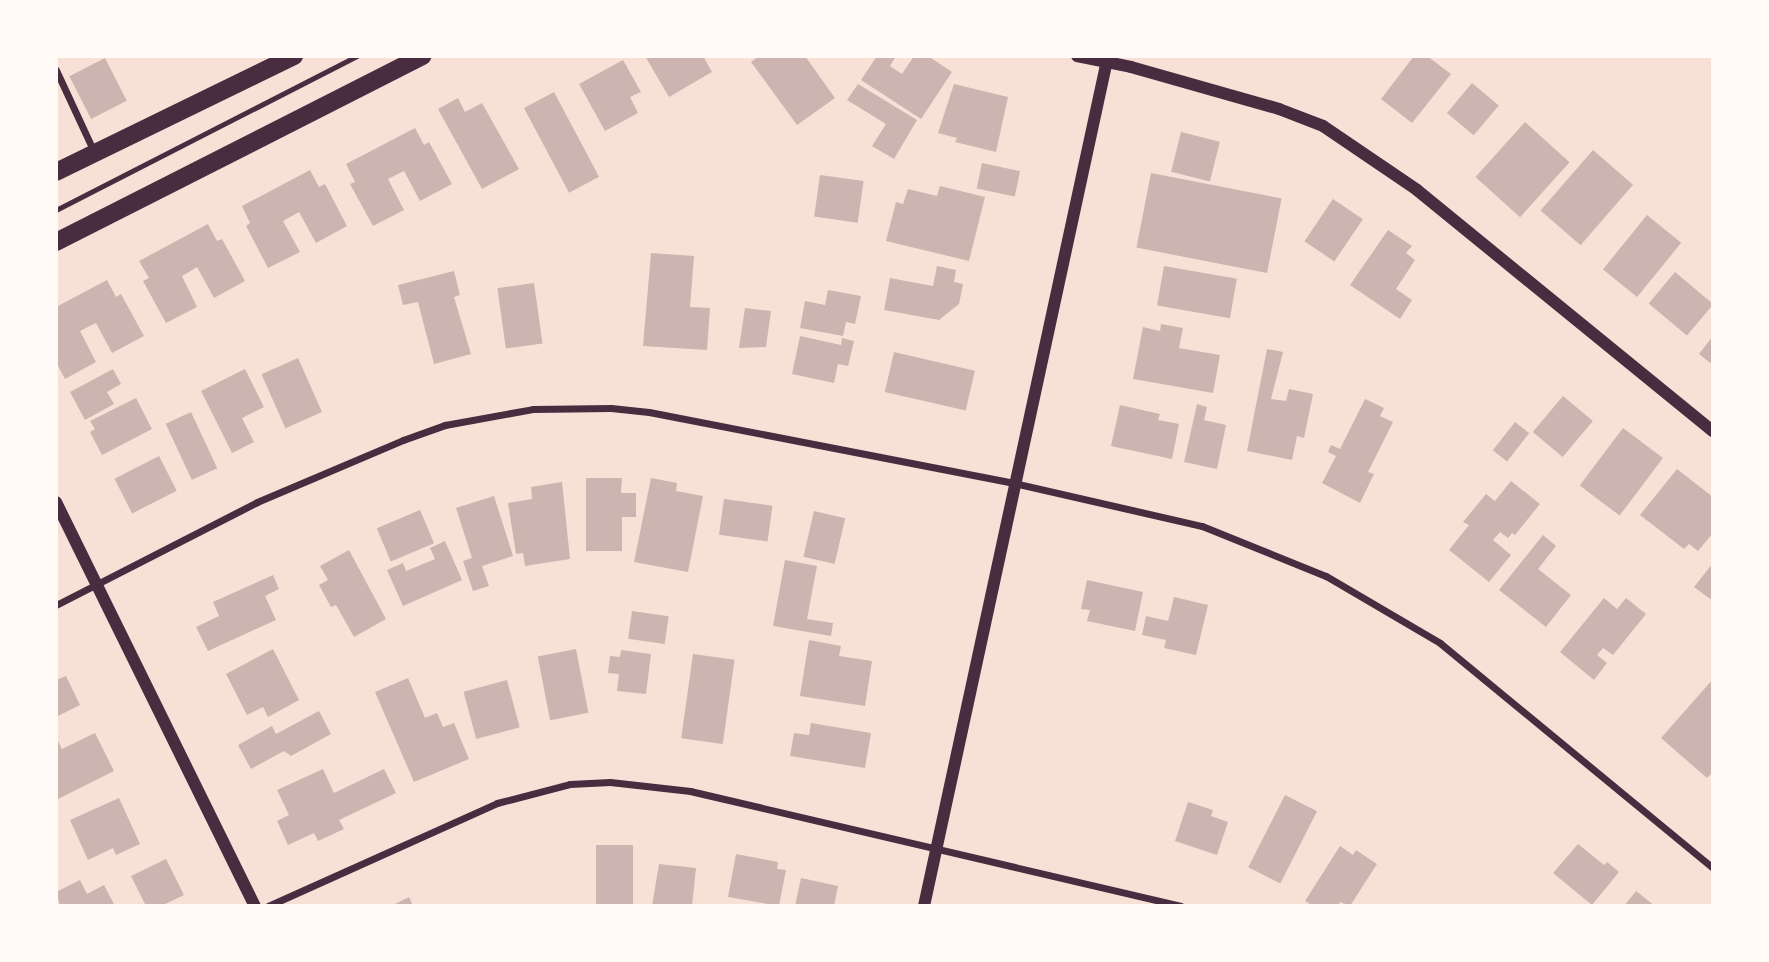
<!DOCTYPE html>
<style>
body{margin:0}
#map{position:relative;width:1769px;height:962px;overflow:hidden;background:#f7e1d7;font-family:"IBM Plex Sans",sans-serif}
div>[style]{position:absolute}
.building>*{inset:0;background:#ccb4b1;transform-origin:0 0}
.path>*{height:4.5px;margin:-2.25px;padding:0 2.25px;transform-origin:2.25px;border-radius:2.25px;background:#4a2c40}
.minor>*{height:7px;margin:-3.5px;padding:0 3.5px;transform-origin:3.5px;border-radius:3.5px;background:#4a2c40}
.tertiary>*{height:12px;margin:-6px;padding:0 6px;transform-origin:6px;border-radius:6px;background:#4a2c40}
.primary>*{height:18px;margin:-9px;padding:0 9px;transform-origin:9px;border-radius:9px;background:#4a2c40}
span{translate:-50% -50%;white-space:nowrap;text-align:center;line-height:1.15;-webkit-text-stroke:6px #fffaf5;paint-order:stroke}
.frame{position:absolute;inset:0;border:58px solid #fffaf5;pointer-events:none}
</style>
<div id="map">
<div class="building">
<div style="clip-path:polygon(645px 56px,703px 56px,712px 72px,669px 97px)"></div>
<div style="clip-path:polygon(759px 56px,805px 56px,835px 98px,797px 125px,751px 62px)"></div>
<div style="clip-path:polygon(877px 56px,896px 56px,890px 66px,902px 74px,914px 56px,928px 56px,952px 72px,921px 119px,861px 80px)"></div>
<div style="clip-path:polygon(1414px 56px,1427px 56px,1451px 74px,1412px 123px,1381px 99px)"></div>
<div style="left:105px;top:58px;width:48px;height:40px;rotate:63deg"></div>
<div style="clip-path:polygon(623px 60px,641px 92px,630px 97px,638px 113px,605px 131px,579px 84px)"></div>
<div style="left:1472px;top:83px;width:35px;height:39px;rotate:40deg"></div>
<div style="clip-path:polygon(858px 84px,917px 120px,894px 159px,872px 146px,886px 124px,847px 100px)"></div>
<div style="clip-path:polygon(954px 84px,1008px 97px,996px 152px,955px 142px,957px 138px,938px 133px)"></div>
<div style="left:554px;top:92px;width:96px;height:34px;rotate:62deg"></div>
<div style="clip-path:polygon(458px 98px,465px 112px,482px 103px,519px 169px,482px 189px,438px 109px)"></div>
<div style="left:1525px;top:122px;width:60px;height:74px;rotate:42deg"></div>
<div style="clip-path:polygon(415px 128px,424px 145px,429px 142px,452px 184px,420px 201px,404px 171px,388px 179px,404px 210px,373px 226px,350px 184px,355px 182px,346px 164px)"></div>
<div style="left:1181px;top:132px;width:40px;height:41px;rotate:14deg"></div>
<div style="left:1593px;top:150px;width:53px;height:80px;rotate:41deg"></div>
<div style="left:982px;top:163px;width:39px;height:26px;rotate:12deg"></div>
<div style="clip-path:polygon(310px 170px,319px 187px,325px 184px,347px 226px,316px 243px,299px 212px,283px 221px,300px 252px,268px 268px,246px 226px,250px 223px,242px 206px)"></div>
<div style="left:1151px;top:173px;width:133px;height:76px;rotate:11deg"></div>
<div style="left:820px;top:175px;width:44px;height:42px;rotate:8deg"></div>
<div style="clip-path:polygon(940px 186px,985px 197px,969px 261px,886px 241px,896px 202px,903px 204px,908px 189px,937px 196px)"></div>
<div style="left:1333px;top:199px;width:36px;height:51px;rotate:34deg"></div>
<div style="left:1647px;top:215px;width:44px;height:70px;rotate:39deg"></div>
<div style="clip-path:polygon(208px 224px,217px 241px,222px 239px,245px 281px,214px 298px,197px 267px,189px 272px,182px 276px,197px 307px,166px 323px,143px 281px,149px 278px,139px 261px)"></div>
<div style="clip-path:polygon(1388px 230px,1412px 246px,1406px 253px,1415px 260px,1396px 289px,1412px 300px,1400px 319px,1350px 285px)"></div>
<div style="clip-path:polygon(651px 253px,694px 256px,690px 307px,710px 308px,707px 350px,643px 346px)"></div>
<div style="clip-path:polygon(937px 266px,956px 270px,954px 282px,963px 284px,959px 304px,939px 320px,884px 310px,890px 278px,933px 286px)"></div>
<div style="left:1164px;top:266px;width:74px;height:40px;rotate:10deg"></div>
<div style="clip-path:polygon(454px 271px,460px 295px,454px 297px,471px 354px,434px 364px,418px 302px,403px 305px,398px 285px)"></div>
<div style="left:1675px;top:272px;width:50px;height:41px;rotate:40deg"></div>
<div style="clip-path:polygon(107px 280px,116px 297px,121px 294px,144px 336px,112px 353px,96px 323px,80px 331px,96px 362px,65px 379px,56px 362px,56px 307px)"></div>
<div style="left:534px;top:283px;width:61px;height:37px;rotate:82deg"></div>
<div style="clip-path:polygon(828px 290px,861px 296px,855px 324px,846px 322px,843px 336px,800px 328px,805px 301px,825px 305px)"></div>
<div style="clip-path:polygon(745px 308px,771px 311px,766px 347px,739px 348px)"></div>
<div style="clip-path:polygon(1161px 324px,1183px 328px,1179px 348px,1220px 355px,1213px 393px,1133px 379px,1143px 327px,1160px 331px)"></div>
<div style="clip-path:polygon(800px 336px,841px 345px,842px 338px,854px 341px,848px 366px,838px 364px,834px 383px,792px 374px)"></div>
<div style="clip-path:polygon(1713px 336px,1713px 365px,1699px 354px)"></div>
<div style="clip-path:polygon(1267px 349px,1283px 352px,1271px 399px,1286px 401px,1289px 389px,1313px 394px,1304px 438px,1297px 436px,1292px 460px,1247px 451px)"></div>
<div style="left:894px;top:352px;width:83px;height:41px;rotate:13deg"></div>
<div style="left:298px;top:358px;width:59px;height:40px;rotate:66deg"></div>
<div style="clip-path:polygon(113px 369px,121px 384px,107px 392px,114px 404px,85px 420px,70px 392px)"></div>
<div style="clip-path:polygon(245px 369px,264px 407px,242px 418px,254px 442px,232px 453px,201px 391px)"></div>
<div style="left:1563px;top:396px;width:39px;height:47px;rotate:40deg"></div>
<div style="clip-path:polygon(136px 398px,152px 429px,102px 455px,90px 432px,95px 429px,90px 421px)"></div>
<div style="clip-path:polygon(1365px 399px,1384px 408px,1380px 416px,1393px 422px,1368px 472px,1374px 474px,1360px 503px,1322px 483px,1336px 456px,1328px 452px,1331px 445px,1340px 449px)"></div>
<div style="clip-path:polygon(1197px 404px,1207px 407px,1204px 420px,1226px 425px,1217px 469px,1184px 462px)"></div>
<div style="clip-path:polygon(1120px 405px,1160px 414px,1158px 420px,1179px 424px,1172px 459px,1111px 446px)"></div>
<div style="left:191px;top:412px;width:62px;height:28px;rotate:65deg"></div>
<div style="left:1515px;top:422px;width:18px;height:36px;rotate:38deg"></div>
<div style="left:1623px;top:428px;width:50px;height:72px;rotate:37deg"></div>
<div style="left:159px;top:456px;width:39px;height:50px;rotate:63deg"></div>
<div style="clip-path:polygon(1677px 469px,1713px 497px,1713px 533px,1698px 551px,1689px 544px,1684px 549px,1640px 515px)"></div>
<div style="clip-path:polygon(586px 478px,622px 478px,621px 493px,636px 493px,636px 517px,622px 517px,622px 551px,586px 551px)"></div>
<div style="clip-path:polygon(651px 478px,677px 483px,676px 491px,703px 496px,688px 572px,634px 562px)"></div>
<div style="clip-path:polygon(1511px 481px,1540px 504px,1515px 535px,1512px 533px,1508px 538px,1500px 532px,1493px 540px,1511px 555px,1489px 582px,1449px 550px,1469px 525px,1463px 522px,1486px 494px,1495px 501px)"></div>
<div style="clip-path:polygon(562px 482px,570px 559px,525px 566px,523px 553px,516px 554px,508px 503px,532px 499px,531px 487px)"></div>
<div style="clip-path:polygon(494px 496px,513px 556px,482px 566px,489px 586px,473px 591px,463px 561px,472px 558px,456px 508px)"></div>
<div style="left:724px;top:499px;width:49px;height:36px;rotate:8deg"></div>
<div style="left:420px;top:510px;width:36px;height:47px;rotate:67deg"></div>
<div style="left:814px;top:511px;width:32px;height:47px;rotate:13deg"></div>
<div style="clip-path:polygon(1543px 535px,1556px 546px,1538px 569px,1571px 595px,1546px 627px,1499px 590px)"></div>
<div style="clip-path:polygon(445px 541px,462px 580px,403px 606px,387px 570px,403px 563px,406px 571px,435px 559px,430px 548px)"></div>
<div style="clip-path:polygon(349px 550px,386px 619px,354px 637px,336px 605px,331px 607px,319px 585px,328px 580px,320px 566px)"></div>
<div style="clip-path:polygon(785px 560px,817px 566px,807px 619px,833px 623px,831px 636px,773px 626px)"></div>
<div style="clip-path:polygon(1713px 563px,1713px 601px,1694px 587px)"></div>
<div style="clip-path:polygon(273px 575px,279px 589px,265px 596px,276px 620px,208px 651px,196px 627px,219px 616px,213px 602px)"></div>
<div style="clip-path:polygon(1087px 580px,1143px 592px,1135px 631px,1087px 621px,1090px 610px,1081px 609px)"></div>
<div style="clip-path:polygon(1174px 597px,1208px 605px,1196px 655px,1164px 648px,1166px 640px,1142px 635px,1146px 616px,1168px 621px)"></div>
<div style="clip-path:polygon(1604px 598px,1617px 609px,1626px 598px,1646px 614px,1613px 655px,1603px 648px,1597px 655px,1607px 663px,1594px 680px,1560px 652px)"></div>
<div style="left:632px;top:611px;width:37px;height:28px;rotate:8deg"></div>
<div style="clip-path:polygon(809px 640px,841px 646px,839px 656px,872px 661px,865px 706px,800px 696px)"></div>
<div style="clip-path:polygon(273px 649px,299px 700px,268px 717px,263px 707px,247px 715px,226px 674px)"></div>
<div style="left:576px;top:649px;width:65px;height:39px;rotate:79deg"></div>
<div style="clip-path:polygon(621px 650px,651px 654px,646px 694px,617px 691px,619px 674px,608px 673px,610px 656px,620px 657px)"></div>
<div style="left:693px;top:654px;width:42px;height:85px;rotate:8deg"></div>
<div style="clip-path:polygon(66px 676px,80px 705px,56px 717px,56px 680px)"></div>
<div style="clip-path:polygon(408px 678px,425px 718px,437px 713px,443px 727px,454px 723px,469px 759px,414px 782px,375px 692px)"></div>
<div style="clip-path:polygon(1713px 679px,1713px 772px,1707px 778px,1661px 738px)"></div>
<div style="left:507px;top:680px;width:49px;height:45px;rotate:75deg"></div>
<div style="clip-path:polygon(319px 711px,331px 734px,291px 756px,284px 751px,251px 769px,238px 745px,272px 726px,276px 734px)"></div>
<div style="clip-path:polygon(811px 723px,871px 733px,865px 768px,790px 756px,794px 733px,809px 735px)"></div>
<div style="clip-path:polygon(95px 733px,114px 771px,56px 800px,56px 737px,62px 749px)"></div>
<div style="clip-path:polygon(323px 769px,334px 793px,384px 769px,396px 793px,339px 820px,344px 829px,318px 841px,314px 833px,288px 845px,277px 821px,289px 815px,277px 790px)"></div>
<div style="left:1285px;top:795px;width:36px;height:81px;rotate:27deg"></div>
<div style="clip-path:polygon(119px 798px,140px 844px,116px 855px,113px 848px,88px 860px,70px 820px)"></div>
<div style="clip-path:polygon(1188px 802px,1213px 810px,1211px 816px,1228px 822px,1217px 855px,1175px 841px)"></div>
<div style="clip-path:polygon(1578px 844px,1604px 865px,1607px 862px,1619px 872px,1592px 905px,1553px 873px)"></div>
<div style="left:596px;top:845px;width:37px;height:61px"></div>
<div style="clip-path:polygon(1340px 846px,1353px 855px,1356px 850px,1377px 864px,1350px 906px,1340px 902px,1338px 906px,1313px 906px,1305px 901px)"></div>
<div style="clip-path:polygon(736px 854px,778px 862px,777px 869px,786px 870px,779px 906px,728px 897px)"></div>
<div style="clip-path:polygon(166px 859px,184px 895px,161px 906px,146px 906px,131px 876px)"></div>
<div style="clip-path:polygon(659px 864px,696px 868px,692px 906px,652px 906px)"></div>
<div style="clip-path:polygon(801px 878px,838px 886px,834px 906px,795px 906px)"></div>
<div style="clip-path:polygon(80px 880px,87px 894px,104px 885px,115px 906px,60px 906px,56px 892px)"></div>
<div style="clip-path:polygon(1636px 891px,1655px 906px,1624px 906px)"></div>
<div style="clip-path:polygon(409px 897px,413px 906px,391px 906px)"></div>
</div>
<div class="path">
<div style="left:56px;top:210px;width:338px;rotate:-27.1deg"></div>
</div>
<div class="minor">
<div style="left:56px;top:70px;width:90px;rotate:65.1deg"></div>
<div style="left:56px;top:605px;width:226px;rotate:-27.1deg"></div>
<div style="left:257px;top:502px;width:159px;rotate:-23deg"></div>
<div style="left:403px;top:440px;width:45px;rotate:-19.7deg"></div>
<div style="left:445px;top:425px;width:89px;rotate:-10.3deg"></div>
<div style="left:533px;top:409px;width:78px;rotate:-0.7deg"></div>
<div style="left:611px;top:408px;width:38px;rotate:6deg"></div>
<div style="left:649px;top:412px;width:372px;rotate:11deg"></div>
<div style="left:1014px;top:483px;width:193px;rotate:12.9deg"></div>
<div style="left:1202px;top:526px;width:134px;rotate:22deg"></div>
<div style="left:1326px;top:576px;width:132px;rotate:30.4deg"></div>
<div style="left:1440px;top:643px;width:354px;rotate:39.5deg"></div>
<div style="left:268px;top:906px;width:251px;rotate:-24.2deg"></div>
<div style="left:497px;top:803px;width:75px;rotate:-14.6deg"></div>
<div style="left:570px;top:784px;width:40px;rotate:-2.9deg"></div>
<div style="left:610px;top:782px;width:81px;rotate:6.4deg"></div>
<div style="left:690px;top:791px;width:504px;rotate:13.18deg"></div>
</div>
<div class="tertiary">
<div style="left:1077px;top:56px;width:55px;rotate:11.5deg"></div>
<div style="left:1131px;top:67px;width:154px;rotate:15.8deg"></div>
<div style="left:1279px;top:109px;width:47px;rotate:21.1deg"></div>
<div style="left:1323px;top:126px;width:114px;rotate:34.2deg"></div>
<div style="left:1417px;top:190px;width:382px;rotate:39.2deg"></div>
<div style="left:56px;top:502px;width:450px;rotate:63.8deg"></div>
<div style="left:924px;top:906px;width:870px;rotate:-77.79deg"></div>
</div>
<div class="primary">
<div style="left:56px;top:172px;width:265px;rotate:-26deg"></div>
<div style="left:56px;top:242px;width:411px;rotate:-26.9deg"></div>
</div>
<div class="frame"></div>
</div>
